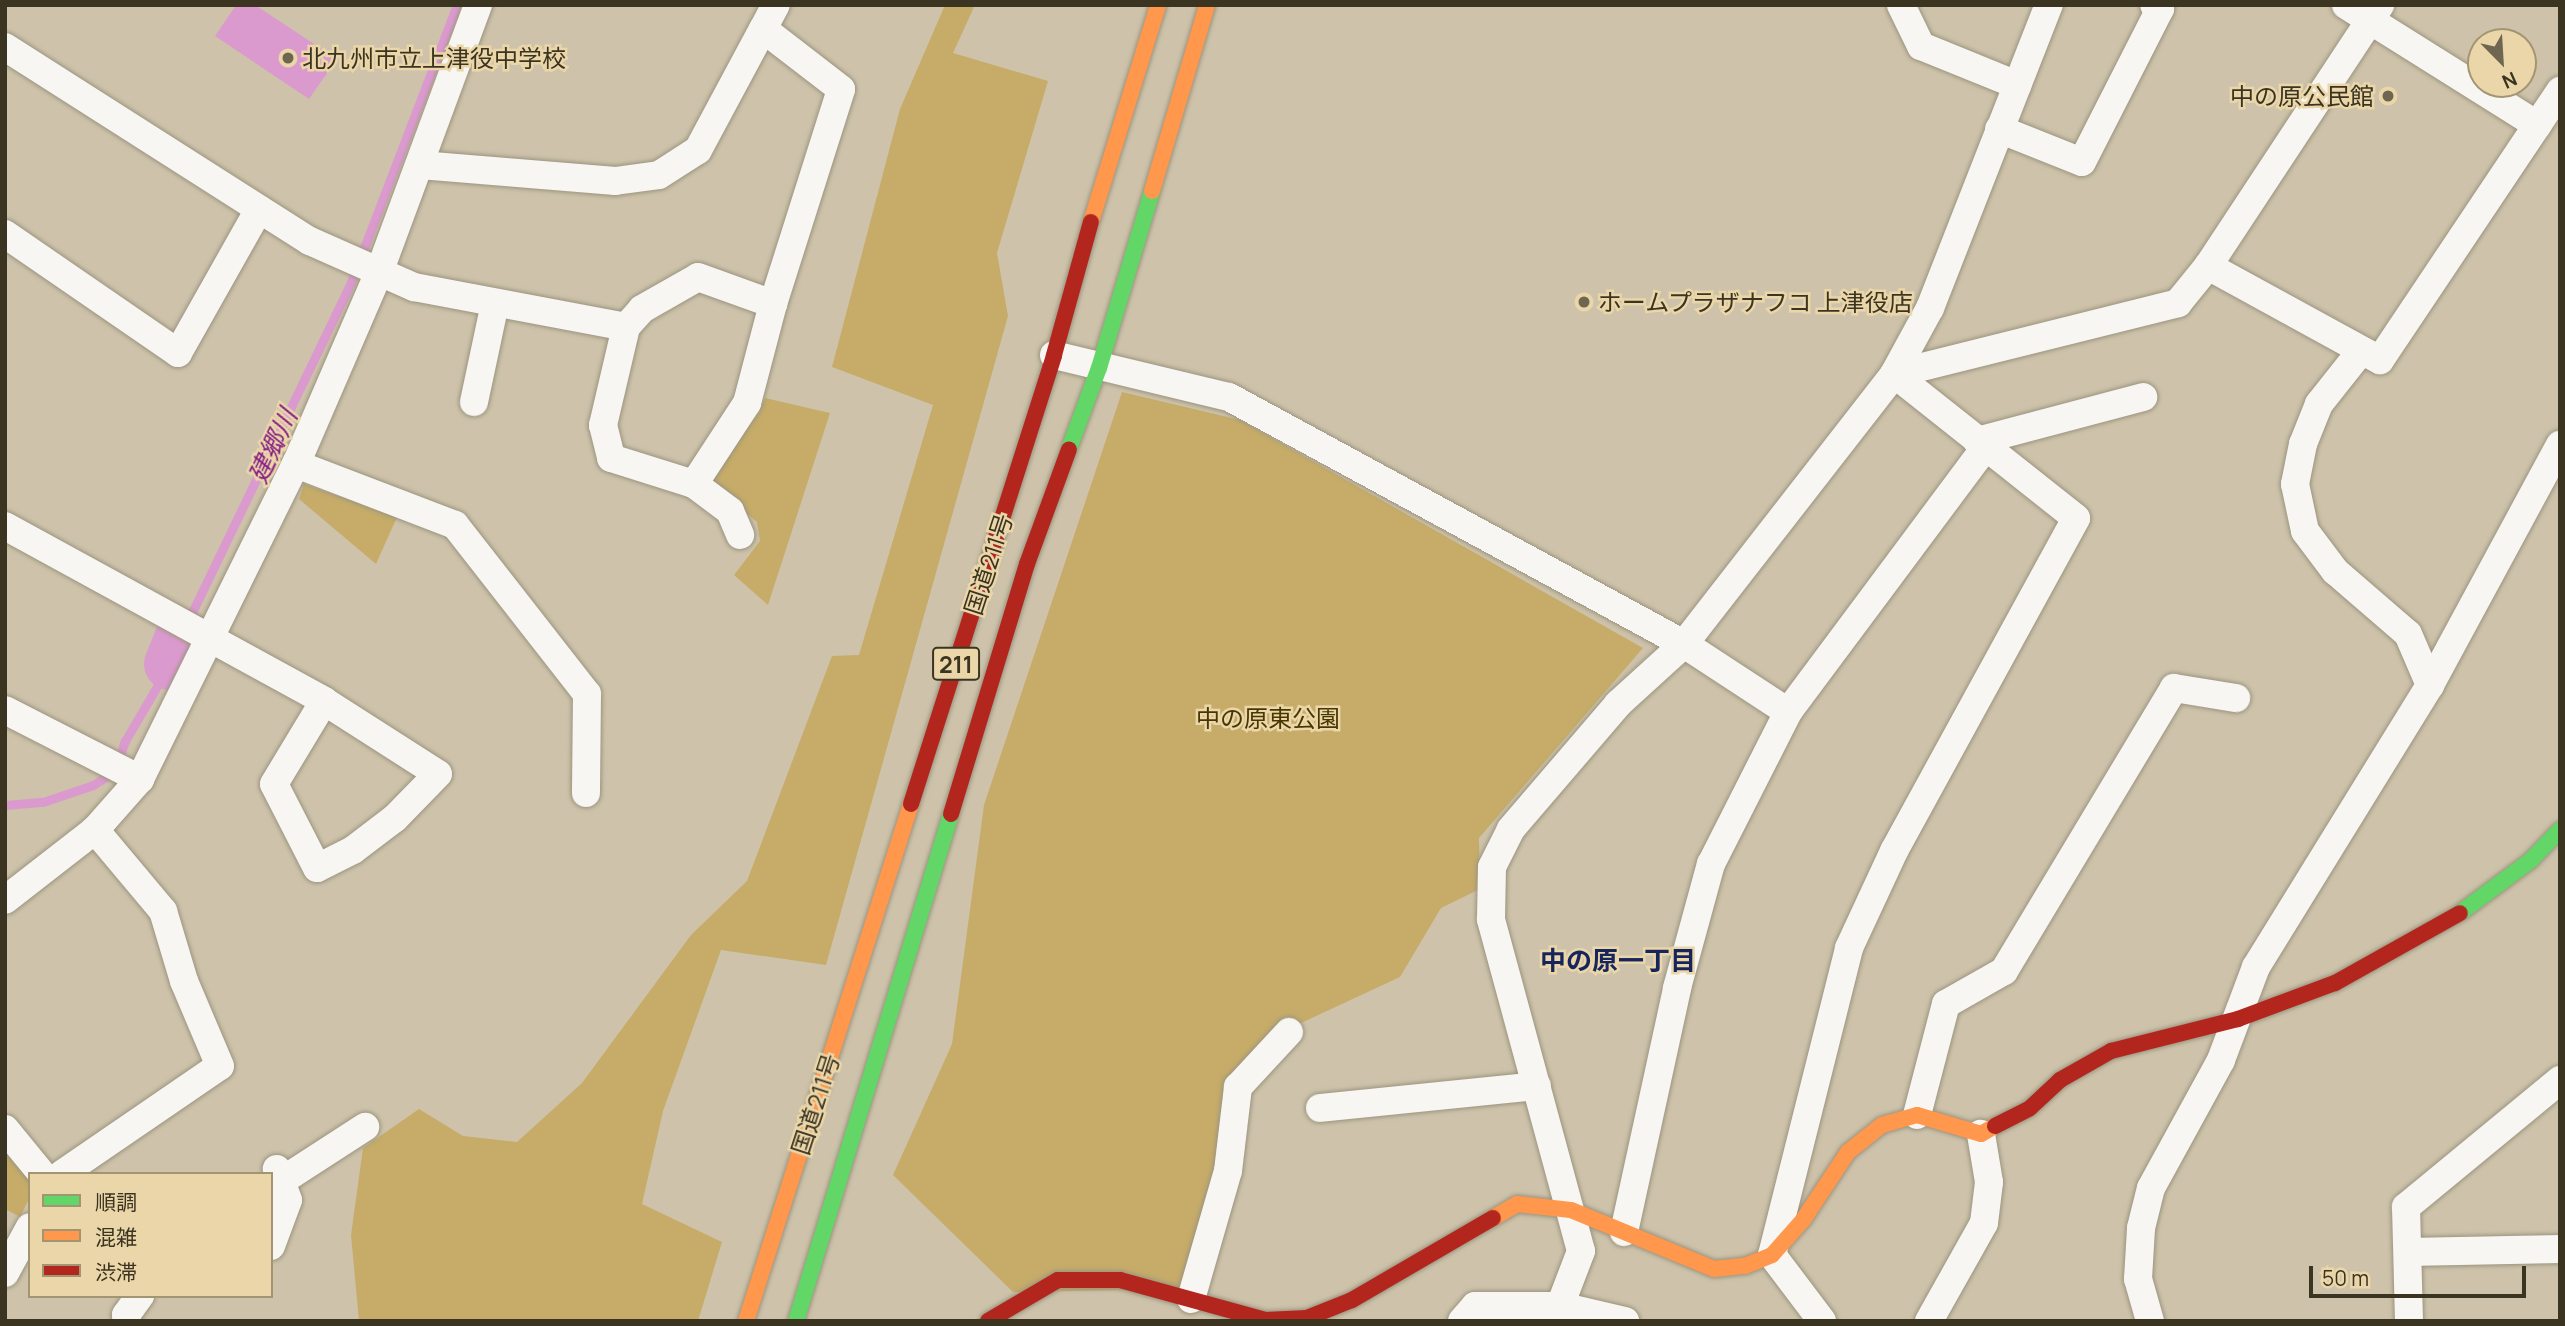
<!DOCTYPE html>
<meta charset="utf-8">
<style>
body{margin:0}
#map{position:relative;width:2565px;height:1326px;overflow:hidden;background:#cec3aa;font-family:Manrope,"Noto Sans JP",sans-serif}
div>[style]{position:absolute}
.green>*{inset:0;background:#c6ac68}
.water>*{inset:0;background:#db9ace}
.stream>*{height:9px;margin:-4.5px;padding:0 4.5px;transform-origin:4.5px;border-radius:4.5px;background:#db9ace}
.river>*{height:52px;margin:-26px;padding:0 26px;transform-origin:26px;border-radius:26px;background:#db9ace}
.roads{filter:drop-shadow(0 0 2px #9c9480) drop-shadow(0 0 2px #9c9480)}
.street>*{height:28px;margin:-14px;padding:0 14px;transform-origin:14px;border-radius:14px;background:#f8f6f2}
.fast>*{height:16px;margin:-8px;padding:0 8px;transform-origin:8px;border-radius:8px;background:#63d668}
.slow>*{height:16px;margin:-8px;padding:0 8px;transform-origin:8px;border-radius:8px;background:#ff974d}
.jam>*{height:16px;margin:-8px;padding:0 8px;transform-origin:8px;border-radius:8px;background:#b3261e}
.dots>*{width:19px;height:19px;translate:-50% -50%;box-sizing:border-box;border:4px solid #ead6a8;border-radius:50%}
span{translate:-50% -50%;white-space:nowrap;text-align:center;line-height:1.15;-webkit-text-stroke:5px #ead6a8;paint-order:stroke}
.shield-label span{padding:2px 5px;background:#ead6a8;border:2px solid;border-radius:5px;-webkit-text-stroke-width:0}
.shield-label{font-size:23px;color:#3b3421;font-weight:700}
.poi-label{font-size:24px;color:#3b3421}
.left{translate:0 -50%;text-align:left}
.right{translate:-100% -50%;text-align:right}
.street-label{font-size:24px;color:#3b3421}
.park-label{font-size:24px;color:#493700}
.water-label{font-size:26px;color:#841b85;font-style:italic}
.neighbourhood-label{font-size:26px;color:#16255c;font-weight:700}
.frame{position:absolute;inset:0;border:7px solid #3b3421;pointer-events:none}
.legend{position:absolute;left:28px;top:1172px;width:245px;height:126px;box-sizing:border-box;background:#ead6a8;border:2px solid #a49572;margin:0;padding:9px 12px;list-style:none;font-size:21px;color:#3b3421}
.legend li{display:flex;align-items:center;gap:14px;height:35px}
.legend b{width:35px;border:2px solid #a49572}
.north{position:absolute;left:2467px;top:28px;width:70px;height:70px;box-sizing:border-box;background:#ead6a8;border:2px solid #a49572;border-radius:50%;rotate:156deg;font-size:19px;font-weight:700;line-height:28px;text-align:center;color:#3b3421}
.north::after{content:'';display:block;margin:auto;width:24px;height:32px;background:#6e6651;clip-path:polygon(50% 0,100% 100%,50% 72%,0 100%)}
.scale{position:absolute;left:2309px;top:1266px;width:217px;height:32px;box-sizing:border-box;border:4px solid #3b3421;border-top:0;padding-left:9px;font-size:21px;line-height:24px;white-space:nowrap;color:#3b3421;-webkit-text-stroke:5px #ead6a8;paint-order:stroke}
</style>
<div id="map">
<div class="green">
<div style="clip-path:polygon(945px 5px,975px 5px,953px 53px,1048px 81px,997px 253px,1008px 316px,826px 965px,721px 950px,663px 1111px,642px 1204px,722px 1242px,698px 1321px,359px 1321px,351px 1235px,363px 1148px,419px 1109px,463px 1136px,517px 1142px,582px 1083px,691px 935px,747px 881px,832px 656px,859px 655px,933px 405px,832px 367px,900px 109px)"></div>
<div style="clip-path:polygon(1122px 392px,1240px 420px,1643px 648px,1479px 838px,1480px 889px,1441px 908px,1400px 977px,1286px 1030px,1232px 1086px,1222px 1170px,1187px 1289px,1013px 1292px,893px 1175px,952px 1044px,984px 805px)"></div>
<div style="clip-path:polygon(765px 398px,830px 413px,768px 605px,734px 575px,760px 541px,757px 522px,706px 480px,759px 413px)"></div>
<div style="clip-path:polygon(304px 484px,397px 517px,376px 564px,299px 499px)"></div>
<div style="clip-path:polygon(5px 1144px,30px 1174px,30px 1197px,20px 1217px,5px 1209px)"></div>
</div>
<div class="water">
<div style="clip-path:polygon(236px 5px,255px 5px,337px 59px,309px 99px,215px 36px)"></div>
</div>
<div class="stream">
<div style="left:187px;top:623px;width:378px;rotate:-64.3deg"></div>
<div style="left:351px;top:282px;width:297px;rotate:-69.1deg"></div>
<div style="left:5px;top:805px;width:38px;rotate:-5deg"></div>
<div style="left:43px;top:802px;width:53px;rotate:-18.8deg"></div>
<div style="left:93px;top:785px;width:26px;rotate:-32deg"></div>
<div style="left:115px;top:771px;width:32px;rotate:-72deg"></div>
<div style="left:125px;top:741px;width:89px;rotate:-59.7deg"></div>
</div>
<div class="river">
<div style="left:170px;top:664px;width:32px;rotate:-68deg"></div>
</div>
<div class="roads">
<div class="street">
<div style="left:1901px;top:5px;width:46px;rotate:64deg"></div>
<div style="left:1921px;top:46px;width:104px;rotate:22.1deg"></div>
<div style="left:2346px;top:5px;width:226px;rotate:32.1deg"></div>
<div style="left:5px;top:47px;width:361px;rotate:32.5deg"></div>
<div style="left:310px;top:241px;width:114px;rotate:23.9deg"></div>
<div style="left:414px;top:287px;width:216px;rotate:10.7deg"></div>
<div style="left:626px;top:327px;width:24px;rotate:-48deg"></div>
<div style="left:642px;top:309px;width:64px;rotate:-29.7deg"></div>
<div style="left:698px;top:277px;width:80px;rotate:19.8deg"></div>
<div style="left:773px;top:304px;width:102px;rotate:104.7deg"></div>
<div style="left:747px;top:403px;width:97px;rotate:123.2deg"></div>
<div style="left:1999px;top:129px;width:89px;rotate:21.7deg"></div>
<div style="left:2082px;top:162px;width:172px;rotate:-63deg"></div>
<div style="left:2160px;top:9px;width:7px;rotate:-146deg"></div>
<div style="left:420px;top:165px;width:196px;rotate:4.7deg"></div>
<div style="left:615px;top:181px;width:44px;rotate:-7.8deg"></div>
<div style="left:659px;top:175px;width:46px;rotate:-32.7deg"></div>
<div style="left:698px;top:150px;width:137px;rotate:-61.8deg"></div>
<div style="left:5px;top:234px;width:210px;rotate:34.5deg"></div>
<div style="left:178px;top:353px;width:165px;rotate:-60.6deg"></div>
<div style="left:2208px;top:266px;width:196px;rotate:28.7deg"></div>
<div style="left:2380px;top:360px;width:324px;rotate:-56.2deg"></div>
<div style="left:773px;top:304px;width:225px;rotate:-72.4deg"></div>
<div style="left:841px;top:89px;width:98px;rotate:-142.4deg"></div>
<div style="left:763px;top:29px;width:27px;rotate:-62deg"></div>
<div style="left:626px;top:327px;width:101px;rotate:103.2deg"></div>
<div style="left:603px;top:425px;width:34px;rotate:76deg"></div>
<div style="left:611px;top:458px;width:87px;rotate:17.4deg"></div>
<div style="left:694px;top:484px;width:45px;rotate:36.9deg"></div>
<div style="left:730px;top:511px;width:26px;rotate:67deg"></div>
<div style="left:2361px;top:351px;width:68px;rotate:128.4deg"></div>
<div style="left:2319px;top:404px;width:43px;rotate:111.8deg"></div>
<div style="left:2303px;top:444px;width:41px;rotate:101.3deg"></div>
<div style="left:2295px;top:484px;width:48px;rotate:78deg"></div>
<div style="left:2305px;top:531px;width:50px;rotate:53.1deg"></div>
<div style="left:2335px;top:571px;width:96px;rotate:40.8deg"></div>
<div style="left:2408px;top:634px;width:56px;rotate:66.7deg"></div>
<div style="left:1054px;top:355px;width:180px;rotate:13.5deg"></div>
<div style="left:1229px;top:397px;width:518px;rotate:28.5deg"></div>
<div style="left:1684px;top:644px;width:124px;rotate:33.2deg"></div>
<div style="left:1894px;top:374px;width:293px;rotate:-14deg"></div>
<div style="left:2178px;top:303px;width:48px;rotate:-51deg"></div>
<div style="left:2208px;top:266px;width:313px;rotate:-56.6deg"></div>
<div style="left:474px;top:402px;width:101px;rotate:-78deg"></div>
<div style="left:1977px;top:441px;width:172px;rotate:-14.8deg"></div>
<div style="left:296px;top:464px;width:170px;rotate:21deg"></div>
<div style="left:455px;top:525px;width:214px;rotate:52deg"></div>
<div style="left:587px;top:694px;width:99px;rotate:90.6deg"></div>
<div style="left:5px;top:526px;width:364px;rotate:28.7deg"></div>
<div style="left:324px;top:701px;width:135px;rotate:32.6deg"></div>
<div style="left:438px;top:774px;width:62px;rotate:134.3deg"></div>
<div style="left:395px;top:818px;width:53px;rotate:142.7deg"></div>
<div style="left:353px;top:850px;width:40px;rotate:153.4deg"></div>
<div style="left:317px;top:868px;width:94px;rotate:-117.1deg"></div>
<div style="left:274px;top:784px;width:97px;rotate:-58.9deg"></div>
<div style="left:5px;top:710px;width:152px;rotate:27.1deg"></div>
<div style="left:5px;top:900px;width:114px;rotate:-37.9deg"></div>
<div style="left:95px;top:830px;width:68px;rotate:-48.6deg"></div>
<div style="left:140px;top:779px;width:352px;rotate:-63.7deg"></div>
<div style="left:296px;top:464px;width:211px;rotate:-66.6deg"></div>
<div style="left:380px;top:270px;width:283px;rotate:-69.7deg"></div>
<div style="left:1320px;top:1108px;width:218px;rotate:-5.8deg"></div>
<div style="left:1917px;top:1115px;width:115px;rotate:-75.4deg"></div>
<div style="left:1946px;top:1004px;width:67px;rotate:-29.6deg"></div>
<div style="left:2004px;top:971px;width:330px;rotate:-59deg"></div>
<div style="left:2174px;top:688px;width:63px;rotate:9.2deg"></div>
<div style="left:5px;top:1129px;width:58px;rotate:50.6deg"></div>
<div style="left:62px;top:1174px;width:191px;rotate:-34.4deg"></div>
<div style="left:220px;top:1066px;width:92px;rotate:-113deg"></div>
<div style="left:184px;top:981px;width:73px;rotate:-106.7deg"></div>
<div style="left:163px;top:911px;width:106px;rotate:-130deg"></div>
<div style="left:283px;top:1180px;width:98px;rotate:-32.9deg"></div>
<div style="left:1624px;top:1232px;width:250px;rotate:-77.7deg"></div>
<div style="left:1677px;top:988px;width:129px;rotate:-74.7deg"></div>
<div style="left:1711px;top:864px;width:170px;rotate:-63.1deg"></div>
<div style="left:1788px;top:712px;width:329px;rotate:-53.3deg"></div>
<div style="left:271px;top:1246px;width:49px;rotate:-69.7deg"></div>
<div style="left:288px;top:1200px;width:33px;rotate:-110deg"></div>
<div style="left:2409px;top:1252px;width:151px;rotate:-1.1deg"></div>
<div style="left:5px;top:1273px;width:52px;rotate:-61.5deg"></div>
<div style="left:1191px;top:1299px;width:133px;rotate:-73.9deg"></div>
<div style="left:1228px;top:1171px;width:85px;rotate:-83.2deg"></div>
<div style="left:1238px;top:1087px;width:75px;rotate:-47.2deg"></div>
<div style="left:1560px;top:1306px;width:59px;rotate:-69.1deg"></div>
<div style="left:1581px;top:1251px;width:344px;rotate:-105.2deg"></div>
<div style="left:1491px;top:919px;width:52px;rotate:-88.9deg"></div>
<div style="left:1492px;top:867px;width:42px;rotate:-63.4deg"></div>
<div style="left:1511px;top:829px;width:165px;rotate:-49.4deg"></div>
<div style="left:1618px;top:704px;width:89px;rotate:-42.3deg"></div>
<div style="left:1684px;top:644px;width:342px;rotate:-52.1deg"></div>
<div style="left:1894px;top:374px;width:75px;rotate:-61.4deg"></div>
<div style="left:1930px;top:308px;width:326px;rotate:-68.6deg"></div>
<div style="left:127px;top:1321px;width:6px;rotate:-99deg"></div>
<div style="left:126px;top:1315px;width:24px;rotate:-54deg"></div>
<div style="left:1462px;top:1321px;width:20px;rotate:-49deg"></div>
<div style="left:1475px;top:1306px;width:85px"></div>
<div style="left:1560px;top:1306px;width:67px;rotate:13deg"></div>
<div style="left:1822px;top:1321px;width:83px;rotate:-127.1deg"></div>
<div style="left:1772px;top:1255px;width:317px;rotate:-75.9deg"></div>
<div style="left:1849px;top:948px;width:107px;rotate:-65.1deg"></div>
<div style="left:1894px;top:851px;width:379px;rotate:-61.3deg"></div>
<div style="left:2076px;top:518px;width:232px;rotate:-141.6deg"></div>
<div style="left:1929px;top:1321px;width:112px;rotate:-60.7deg"></div>
<div style="left:1984px;top:1223px;width:41px;rotate:-83deg"></div>
<div style="left:1989px;top:1182px;width:49px;rotate:-99.5deg"></div>
<div style="left:2150px;top:1321px;width:44px;rotate:-105.9deg"></div>
<div style="left:2138px;top:1279px;width:51px;rotate:-86.6deg"></div>
<div style="left:2141px;top:1228px;width:41px;rotate:-76deg"></div>
<div style="left:2151px;top:1188px;width:146px;rotate:-61.3deg"></div>
<div style="left:2221px;top:1060px;width:99px;rotate:-69.4deg"></div>
<div style="left:2256px;top:967px;width:331px;rotate:-58.3deg"></div>
<div style="left:2430px;top:685px;width:273px;rotate:-61.6deg"></div>
<div style="left:2409px;top:1321px;width:114px;rotate:-91.5deg"></div>
<div style="left:2406px;top:1207px;width:200px;rotate:-39.5deg"></div>
</div>
<div class="fast">
<div style="left:1069px;top:449px;width:86px;rotate:-69.7deg"></div>
<div style="left:1099px;top:368px;width:185px;rotate:-73.3deg"></div>
<div style="left:2460px;top:913px;width:89px;rotate:-36.7deg"></div>
<div style="left:2531px;top:860px;width:42px;rotate:-46deg"></div>
<div style="left:796px;top:1321px;width:530px;rotate:-73deg"></div>
</div>
<div class="slow">
<div style="left:1152px;top:191px;width:194px;rotate:-73.5deg"></div>
<div style="left:1091px;top:222px;width:227px;rotate:-72.8deg"></div>
<div style="left:1493px;top:1218px;width:28px;rotate:-30deg"></div>
<div style="left:1517px;top:1204px;width:54px;rotate:6.3deg"></div>
<div style="left:1571px;top:1210px;width:155px;rotate:22.4deg"></div>
<div style="left:1714px;top:1269px;width:31px;rotate:-6deg"></div>
<div style="left:1745px;top:1266px;width:29px;rotate:-22deg"></div>
<div style="left:1772px;top:1255px;width:47px;rotate:-48.5deg"></div>
<div style="left:1803px;top:1220px;width:82px;rotate:-56.5deg"></div>
<div style="left:1848px;top:1152px;width:43px;rotate:-38.5deg"></div>
<div style="left:1882px;top:1125px;width:36px;rotate:-16deg"></div>
<div style="left:1917px;top:1115px;width:67px;rotate:16.5deg"></div>
<div style="left:1981px;top:1134px;width:16px;rotate:-30deg"></div>
<div style="left:746px;top:1321px;width:543px;rotate:-72.3deg"></div>
</div>
<div class="jam">
<div style="left:911px;top:804px;width:471px;rotate:-72.3deg"></div>
<div style="left:1054px;top:355px;width:138px;rotate:-74.5deg"></div>
<div style="left:951px;top:814px;width:261px;rotate:-73.1deg"></div>
<div style="left:1027px;top:564px;width:122px;rotate:-69.9deg"></div>
<div style="left:1995px;top:1126px;width:39px;rotate:-27deg"></div>
<div style="left:2030px;top:1108px;width:41px;rotate:-43deg"></div>
<div style="left:2060px;top:1080px;width:59px;rotate:-29.6deg"></div>
<div style="left:2111px;top:1051px;width:131px;rotate:-14.1deg"></div>
<div style="left:2238px;top:1019px;width:103px;rotate:-20.4deg"></div>
<div style="left:2335px;top:983px;width:143px;rotate:-29.2deg"></div>
<div style="left:988px;top:1321px;width:81px;rotate:-30.4deg"></div>
<div style="left:1058px;top:1280px;width:62px"></div>
<div style="left:1120px;top:1280px;width:150px;rotate:15.4deg"></div>
<div style="left:1265px;top:1320px;width:42px;rotate:-2.7deg"></div>
<div style="left:1307px;top:1318px;width:48px;rotate:-21.8deg"></div>
<div style="left:1352px;top:1300px;width:163px;rotate:-30.2deg"></div>
</div>
</div>
<div class="dots">
<div style="left:288px;top:58px;background:#6e6651"></div>
<div style="left:2388px;top:96px;background:#6e6651"></div>
<div style="left:1584px;top:302px;background:#6e6651"></div>
</div>
<div class="shield-label">
<span style="left:956px;top:664px">211</span>
</div>
<div class="poi-label">
<span class="left" style="left:302px;top:58px">北九州市立上津役中学校</span>
<span class="right" style="left:2374px;top:96px">中の原公民館</span>
<span class="left" style="left:1598px;top:302px">ホームプラザナフコ 上津役店</span>
</div>
<div class="street-label">
<span style="left:988px;top:564px;rotate:-72deg">国道211号</span>
<span style="left:815px;top:1104px;rotate:-72deg">国道211号</span>
</div>
<div class="park-label">
<span style="left:1268px;top:718px">中の原東公園</span>
</div>
<div class="water-label">
<span style="left:273px;top:446px;rotate:-65deg">建郷川</span>
</div>
<div class="neighbourhood-label">
<span style="left:1618px;top:961px">中の原一丁目</span>
</div>
<div class="frame"></div>
<ul class="legend">
<li><b style="height:9px;background:#63d668"></b>順調</li>
<li><b style="height:9px;background:#ff974d"></b>混雑</li>
<li><b style="height:9px;background:#b3261e"></b>渋滞</li>
</ul>
<div class="north">N</div>
<div class="scale">50 m</div>
</div>
